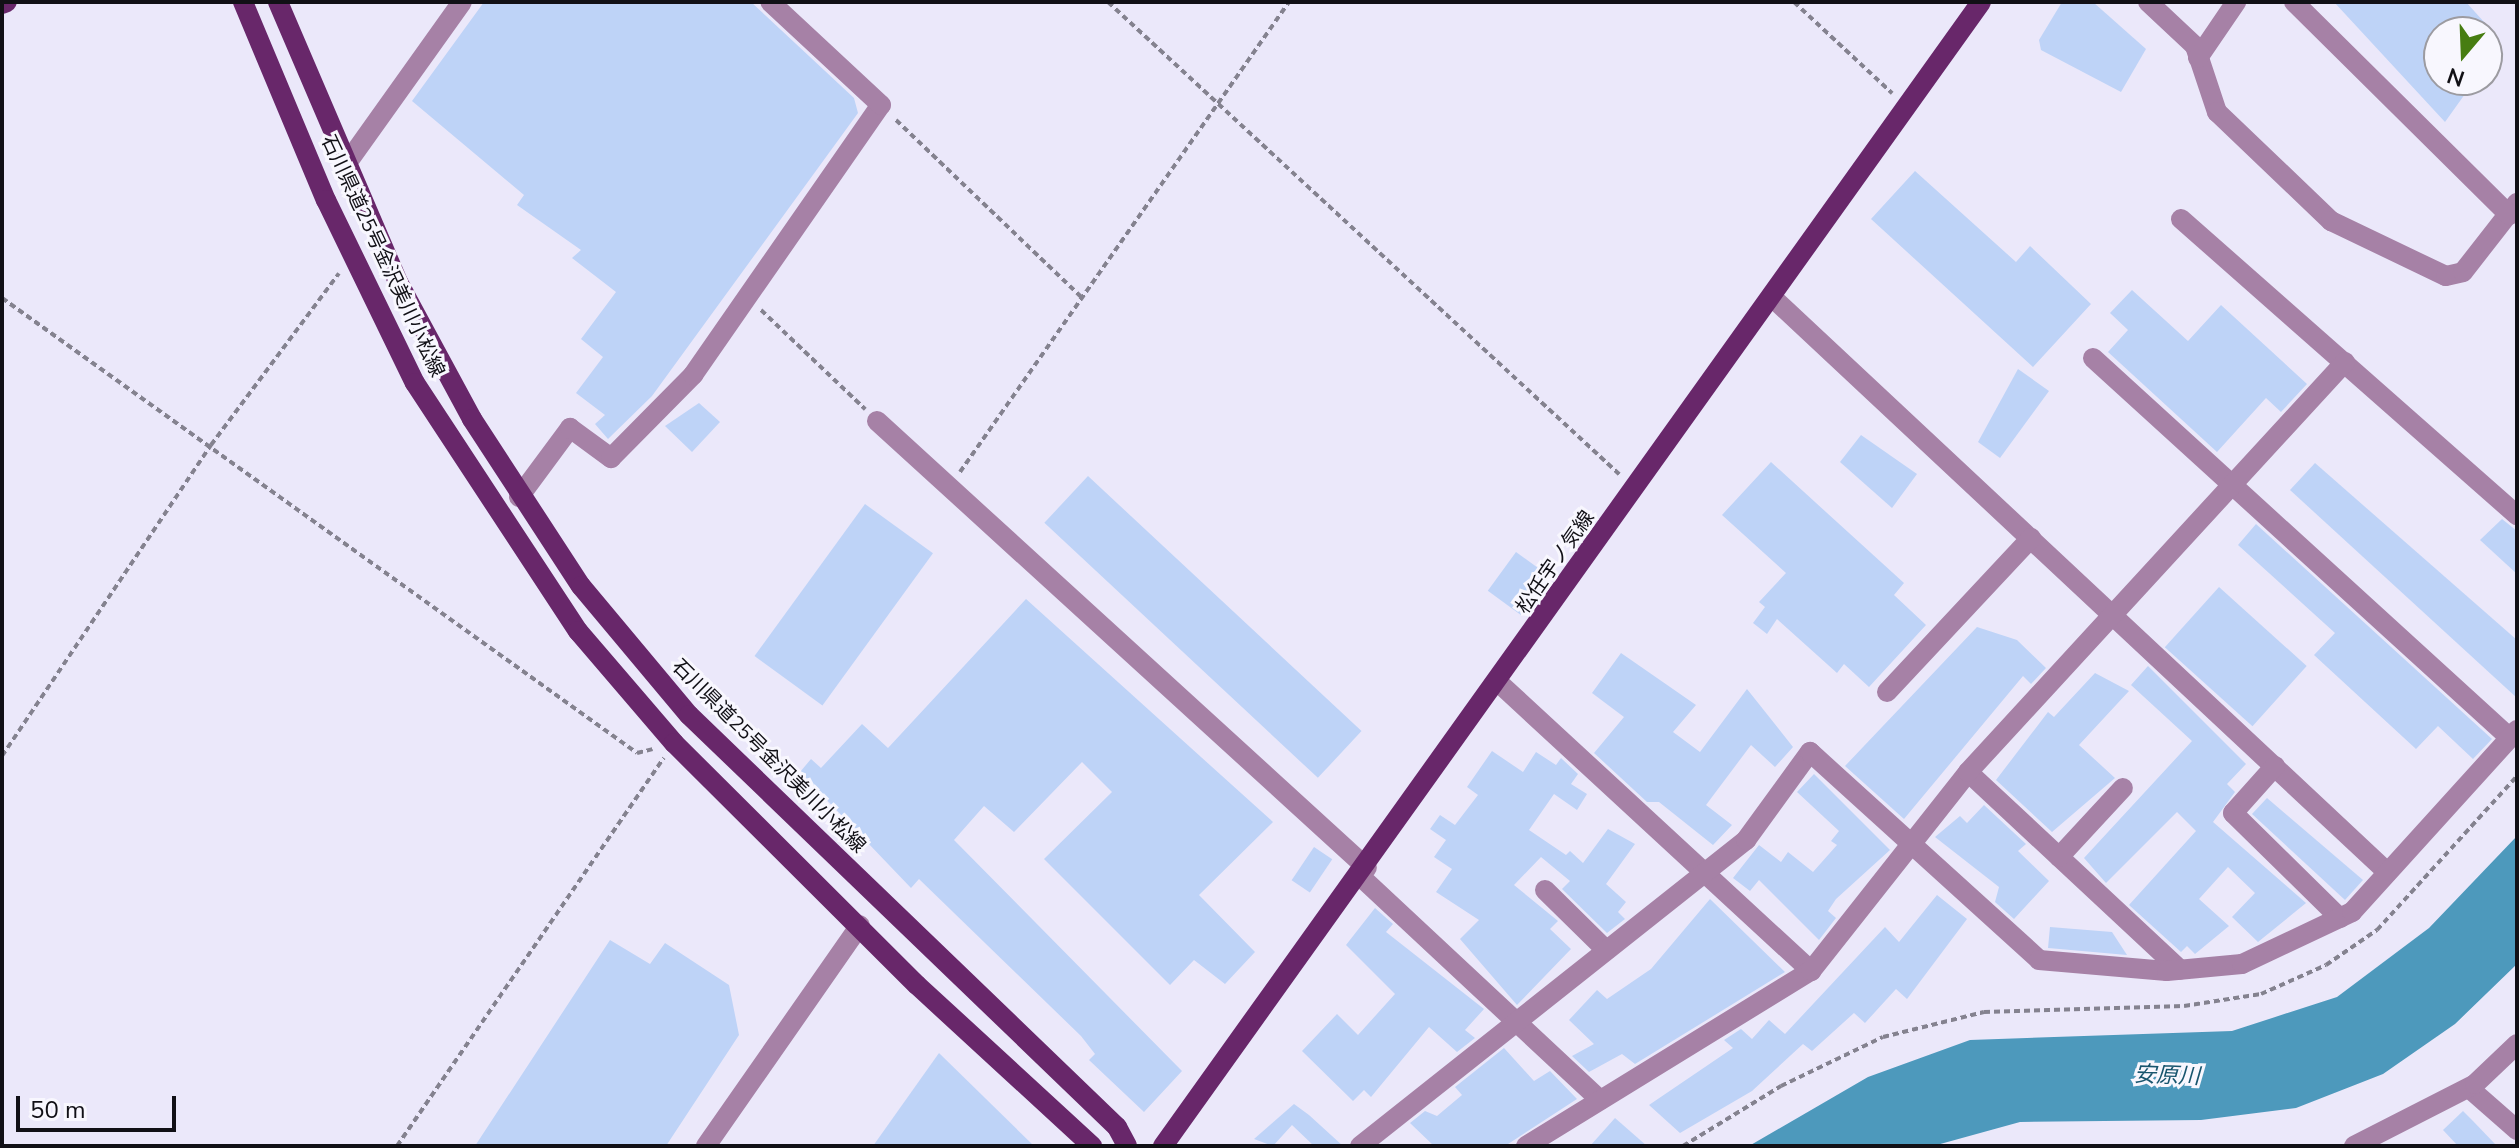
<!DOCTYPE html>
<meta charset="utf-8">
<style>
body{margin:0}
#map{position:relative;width:2519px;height:1148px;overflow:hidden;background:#ebe8fa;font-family:"Nunito Sans","Noto Sans JP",sans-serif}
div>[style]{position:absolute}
.water>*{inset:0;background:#4d99bc}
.building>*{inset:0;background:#bed3f7;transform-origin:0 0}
.path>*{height:4px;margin-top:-2px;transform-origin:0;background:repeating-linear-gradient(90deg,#84828f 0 6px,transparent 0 10px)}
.minor>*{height:20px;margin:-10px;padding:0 10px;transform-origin:10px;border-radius:10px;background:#a681a6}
.major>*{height:20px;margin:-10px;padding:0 10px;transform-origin:10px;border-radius:10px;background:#68276a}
span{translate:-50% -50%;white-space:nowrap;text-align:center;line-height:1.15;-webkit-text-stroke:6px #f8f7fe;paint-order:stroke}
.street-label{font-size:20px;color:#111016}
.water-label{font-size:22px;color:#18556e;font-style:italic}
.frame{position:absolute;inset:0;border:4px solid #111016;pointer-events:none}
.north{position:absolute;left:2423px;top:16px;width:80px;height:80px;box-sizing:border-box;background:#f8f7fe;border:2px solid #9c9ba1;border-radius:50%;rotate:199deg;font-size:22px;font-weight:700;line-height:32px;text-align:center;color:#111016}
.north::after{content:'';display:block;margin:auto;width:28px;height:36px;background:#477d12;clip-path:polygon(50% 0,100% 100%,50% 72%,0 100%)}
.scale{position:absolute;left:16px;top:1096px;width:160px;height:36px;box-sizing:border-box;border:4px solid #111016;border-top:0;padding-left:10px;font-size:24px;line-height:28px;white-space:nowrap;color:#111016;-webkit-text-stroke:6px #f8f7fe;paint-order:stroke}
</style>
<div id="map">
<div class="water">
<div style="clip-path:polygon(2517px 836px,2517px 964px,2455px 1024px,2383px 1074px,2296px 1108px,2201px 1120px,2020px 1122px,1933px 1146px,1749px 1146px,1868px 1077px,1970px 1040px,2232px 1031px,2337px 997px,2429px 928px)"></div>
</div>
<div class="building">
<div style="clip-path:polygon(484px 2px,751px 2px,854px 98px,858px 113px,652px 396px,608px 439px,595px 424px,605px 415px,576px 393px,603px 357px,581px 339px,616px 292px,572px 258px,581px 250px,517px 205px,524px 195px,412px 101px)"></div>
<div style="clip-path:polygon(2062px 2px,2093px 2px,2146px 49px,2121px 92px,2041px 50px,2039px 40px)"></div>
<div style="clip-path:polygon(2334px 2px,2466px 2px,2493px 32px,2439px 32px,2439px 80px,2475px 80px,2445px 122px)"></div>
<div style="clip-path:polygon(1915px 171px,2016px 262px,2030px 246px,2091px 304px,2033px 367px,1871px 219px)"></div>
<div style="clip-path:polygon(2132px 290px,2188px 341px,2221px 305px,2307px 384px,2281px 412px,2266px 398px,2217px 452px,2108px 352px,2128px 330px,2110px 313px)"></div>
<div style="clip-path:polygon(2018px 369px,2049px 391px,2000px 458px,1978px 442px)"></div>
<div style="clip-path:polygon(699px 403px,720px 422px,692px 452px,665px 426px)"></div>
<div style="clip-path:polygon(1861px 435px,1917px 474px,1892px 508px,1840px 462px)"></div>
<div style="clip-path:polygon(1771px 462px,1904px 583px,1894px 595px,1926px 625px,1869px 687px,1844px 664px,1837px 673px,1777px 619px,1767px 634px,1753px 623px,1765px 607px,1759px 602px,1786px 573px,1722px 515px)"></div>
<div style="clip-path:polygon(2315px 463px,2517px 640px,2517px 698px,2290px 490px)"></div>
<div style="left:1088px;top:476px;width:374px;height:64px;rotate:43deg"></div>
<div style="left:865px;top:504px;width:84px;height:188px;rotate:36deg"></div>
<div style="clip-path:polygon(2502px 519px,2517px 531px,2517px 574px,2480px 540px)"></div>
<div style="clip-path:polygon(2256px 524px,2492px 739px,2473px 759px,2438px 726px,2416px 749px,2314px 655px,2335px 633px,2238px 545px)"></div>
<div style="left:1516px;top:552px;width:41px;height:48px;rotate:36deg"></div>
<div style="left:2219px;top:587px;width:118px;height:81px;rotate:42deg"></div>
<div style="clip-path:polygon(1026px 599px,1273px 822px,1199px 895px,1255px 952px,1225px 984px,1194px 960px,1170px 985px,1044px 859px,1112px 792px,1082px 762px,1014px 832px,984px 806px,954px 840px,1182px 1071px,1144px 1112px,1089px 1060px,1095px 1054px,1081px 1036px,919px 879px,911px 888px,800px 772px,811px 759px,821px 768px,862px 724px,888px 748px)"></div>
<div style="clip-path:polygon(1977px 627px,2017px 640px,2046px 668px,2031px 684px,2023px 676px,1904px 819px,1845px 766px)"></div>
<div style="clip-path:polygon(1621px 653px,1696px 705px,1673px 732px,1700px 752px,1747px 689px,1793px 747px,1775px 767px,1751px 745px,1706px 805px,1732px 825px,1713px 845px,1659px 802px,1647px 802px,1594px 753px,1624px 717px,1592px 693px)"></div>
<div style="clip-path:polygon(2148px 666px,2246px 764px,2227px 784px,2235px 792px,2213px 822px,2306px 903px,2258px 942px,2232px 917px,2255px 893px,2228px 867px,2199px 899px,2229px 926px,2195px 954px,2187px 946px,2181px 952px,2129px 905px,2196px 831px,2177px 812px,2106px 883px,2084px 858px,2192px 741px,2131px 685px)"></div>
<div style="clip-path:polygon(2095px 673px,2129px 691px,2079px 745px,2115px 778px,2052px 832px,1996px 780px,2048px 712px,2054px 717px)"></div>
<div style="clip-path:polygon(1492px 751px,1523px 772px,1536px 752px,1556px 765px,1561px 758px,1578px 774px,1571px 784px,1587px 794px,1577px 810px,1554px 794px,1529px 830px,1566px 855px,1570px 851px,1583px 863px,1608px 829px,1635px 844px,1606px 884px,1626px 902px,1618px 912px,1625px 919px,1607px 933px,1562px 889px,1570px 881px,1541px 857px,1514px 885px,1558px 921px,1550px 929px,1571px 949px,1517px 1005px,1460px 939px,1479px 920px,1436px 892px,1452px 869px,1434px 857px,1446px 840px,1430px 829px,1440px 815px,1455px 825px,1478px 795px,1467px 787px)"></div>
<div style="clip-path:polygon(1814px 774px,1890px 850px,1836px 899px,1828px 911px,1836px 918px,1819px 940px,1759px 880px,1750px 891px,1733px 878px,1759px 845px,1781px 862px,1788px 852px,1813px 872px,1837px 845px,1831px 841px,1839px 831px,1797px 792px)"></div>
<div style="clip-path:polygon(2267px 798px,2363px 880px,2345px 900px,2252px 814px)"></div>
<div style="clip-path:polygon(1984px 805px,2026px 844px,2018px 851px,2049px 881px,2014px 919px,1995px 902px,1999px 887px,1935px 837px,1960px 816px,1967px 823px)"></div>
<div style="left:1314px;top:847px;width:22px;height:40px;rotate:34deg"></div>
<div style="clip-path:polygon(1937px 895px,1967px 919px,1907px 999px,1896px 989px,1865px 1023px,1854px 1013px,1812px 1051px,1803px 1044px,1752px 1091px,1680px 1133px,1649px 1105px,1733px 1048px,1724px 1040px,1741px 1029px,1752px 1039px,1769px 1020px,1785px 1034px,1885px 927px,1899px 942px)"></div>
<div style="clip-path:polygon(1710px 899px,1785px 972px,1635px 1064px,1622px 1054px,1589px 1072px,1572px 1056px,1594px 1044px,1569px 1020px,1597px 990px,1607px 999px,1651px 969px)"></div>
<div style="clip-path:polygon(1375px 908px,1393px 924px,1386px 932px,1484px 1009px,1465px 1030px,1475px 1038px,1457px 1052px,1429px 1027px,1371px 1097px,1364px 1090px,1353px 1101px,1302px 1051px,1337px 1014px,1358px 1035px,1395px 994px,1346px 945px)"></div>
<div style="clip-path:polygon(2050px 927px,2112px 932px,2127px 955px,2048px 948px)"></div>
<div style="clip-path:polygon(610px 940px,650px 964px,665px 943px,729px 985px,739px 1035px,666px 1146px,475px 1146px)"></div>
<div style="clip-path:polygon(1504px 1048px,1534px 1081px,1550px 1071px,1577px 1099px,1505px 1146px,1434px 1146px,1410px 1123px,1425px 1111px,1437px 1116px,1462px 1095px,1455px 1087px)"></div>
<div style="clip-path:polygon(939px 1053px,1034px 1146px,873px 1146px)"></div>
<div style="clip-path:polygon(1294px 1104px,1309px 1115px,1343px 1146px,1314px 1146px,1292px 1125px,1273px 1146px,1254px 1139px)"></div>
<div style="clip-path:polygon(2463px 1111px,2472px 1120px,2497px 1146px,2458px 1146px,2443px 1130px)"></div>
<div style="clip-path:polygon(1615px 1118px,1647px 1146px,1590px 1146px)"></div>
</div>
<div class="path">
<div style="left:1108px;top:2px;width:696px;rotate:42.73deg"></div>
<div style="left:1794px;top:2px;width:134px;rotate:42.9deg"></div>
<div style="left:896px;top:120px;width:257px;rotate:43.7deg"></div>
<div style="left:2px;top:298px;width:781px;rotate:35.62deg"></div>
<div style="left:637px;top:753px;width:16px;rotate:-14deg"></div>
<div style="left:761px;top:310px;width:144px;rotate:43.6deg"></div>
<div style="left:960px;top:472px;width:574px;rotate:-55.01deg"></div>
<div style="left:2px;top:756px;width:375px;rotate:-56.1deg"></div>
<div style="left:211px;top:445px;width:214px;rotate:-53.3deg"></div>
<div style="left:397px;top:1146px;width:471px;rotate:-55.5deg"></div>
<div style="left:1683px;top:1146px;width:115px;rotate:-31.5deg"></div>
<div style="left:1781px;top:1086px;width:113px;rotate:-25.7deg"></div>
<div style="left:1883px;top:1037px;width:104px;rotate:-13.9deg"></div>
<div style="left:1984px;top:1012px;width:200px;rotate:-1.7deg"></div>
<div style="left:2184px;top:1006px;width:78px;rotate:-8.9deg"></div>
<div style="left:2261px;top:994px;width:71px;rotate:-24deg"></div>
<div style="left:2326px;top:965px;width:62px;rotate:-34.5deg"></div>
<div style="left:2377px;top:930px;width:208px;rotate:-47.7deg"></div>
</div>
<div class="minor">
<div style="left:2148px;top:2px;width:64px;rotate:43.1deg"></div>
<div style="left:2195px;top:46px;width:70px;rotate:71.6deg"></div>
<div style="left:2217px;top:112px;width:158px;rotate:43.7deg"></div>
<div style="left:2331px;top:221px;width:127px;rotate:25.6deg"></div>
<div style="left:2446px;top:276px;width:17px;rotate:-13deg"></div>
<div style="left:2463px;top:272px;width:88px;rotate:-52deg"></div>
<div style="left:2294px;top:2px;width:303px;rotate:44.7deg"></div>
<div style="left:2198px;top:58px;width:68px;rotate:-55.8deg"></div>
<div style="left:345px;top:166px;width:201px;rotate:-54.5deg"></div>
<div style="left:2181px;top:219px;width:448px;rotate:41.4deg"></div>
<div style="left:1773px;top:298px;width:841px;rotate:43.07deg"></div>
<div style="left:2093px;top:358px;width:564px;rotate:42.34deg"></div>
<div style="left:877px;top:421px;width:663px;rotate:42.37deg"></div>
<div style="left:519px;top:497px;width:86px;rotate:-53.5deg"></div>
<div style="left:570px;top:428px;width:51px;rotate:36.2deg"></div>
<div style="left:611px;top:458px;width:117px;rotate:-45.3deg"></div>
<div style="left:693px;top:375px;width:329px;rotate:-55.2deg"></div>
<div style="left:881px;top:105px;width:151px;rotate:-137.1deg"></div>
<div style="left:1499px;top:683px;width:425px;rotate:42.7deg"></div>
<div style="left:1887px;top:692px;width:211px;rotate:-46.9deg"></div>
<div style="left:2275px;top:766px;width:63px;rotate:131.8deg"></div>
<div style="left:2233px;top:813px;width:150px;rotate:44.5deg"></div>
<div style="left:1968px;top:772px;width:290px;rotate:43deg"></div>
<div style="left:2059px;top:857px;width:94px;rotate:-47.2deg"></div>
<div style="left:1361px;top:877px;width:327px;rotate:43deg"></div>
<div style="left:1545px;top:890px;width:86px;rotate:44.5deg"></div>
<div style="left:2469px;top:1088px;width:64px;rotate:41.2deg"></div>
<div style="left:706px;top:1146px;width:269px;rotate:-55.1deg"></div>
<div style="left:1360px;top:1146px;width:493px;rotate:-38.4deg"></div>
<div style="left:1746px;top:840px;width:109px;rotate:-54deg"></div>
<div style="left:1810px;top:752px;width:309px;rotate:42.2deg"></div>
<div style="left:2039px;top:960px;width:128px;rotate:4.9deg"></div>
<div style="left:2167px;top:971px;width:75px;rotate:-5.3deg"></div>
<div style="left:2242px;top:964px;width:122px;rotate:-25.3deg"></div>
<div style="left:2352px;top:912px;width:246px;rotate:-47.8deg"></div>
<div style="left:1526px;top:1146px;width:334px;rotate:-31.6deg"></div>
<div style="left:1811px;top:971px;width:253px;rotate:-51.7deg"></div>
<div style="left:1968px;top:772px;width:557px;rotate:-47.4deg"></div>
<div style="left:2354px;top:1146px;width:136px;rotate:-27.1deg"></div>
<div style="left:2475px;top:1084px;width:58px;rotate:-43.6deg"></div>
</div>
<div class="major">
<div style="left:243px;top:2px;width:215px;rotate:67.3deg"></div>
<div style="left:326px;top:200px;width:203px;rotate:64.1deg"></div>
<div style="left:415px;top:383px;width:297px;rotate:56.7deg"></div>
<div style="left:578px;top:631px;width:148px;rotate:49.4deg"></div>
<div style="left:674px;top:743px;width:343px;rotate:44.9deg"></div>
<div style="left:917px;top:985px;width:238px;rotate:42.6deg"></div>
<div style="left:278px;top:2px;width:305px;rotate:66.8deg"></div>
<div style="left:398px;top:282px;width:156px;rotate:61.6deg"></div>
<div style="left:472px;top:419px;width:199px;rotate:56.9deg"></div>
<div style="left:581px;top:586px;width:168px;rotate:50.1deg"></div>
<div style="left:689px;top:715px;width:594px;rotate:43.91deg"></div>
<div style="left:1117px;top:1127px;width:21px;rotate:62deg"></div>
<div style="left:2px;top:4px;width:5px;rotate:-22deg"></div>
<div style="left:1163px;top:1146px;width:1406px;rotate:-54.43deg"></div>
</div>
<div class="street-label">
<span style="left:383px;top:256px;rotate:65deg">石川県道25号金沢美川小松線</span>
<span style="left:1555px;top:562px;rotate:-55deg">松任宇ノ気線</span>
<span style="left:769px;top:756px;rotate:45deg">石川県道25号金沢美川小松線</span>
</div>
<div class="water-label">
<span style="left:2167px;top:1076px;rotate:2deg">安原川</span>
</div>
<div class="frame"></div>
<div class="north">N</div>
<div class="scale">50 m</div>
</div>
